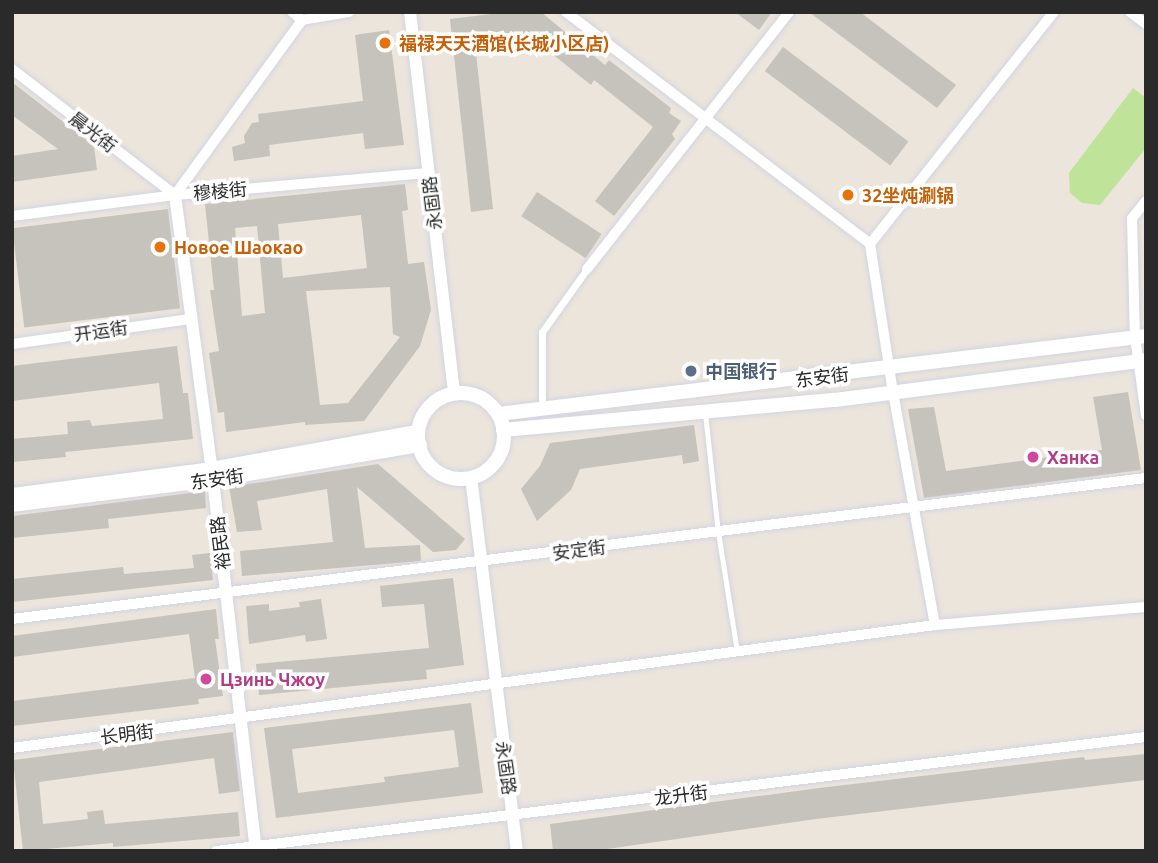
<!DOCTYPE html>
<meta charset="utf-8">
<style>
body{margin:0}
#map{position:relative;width:1158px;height:863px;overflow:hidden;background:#ebe5dc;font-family:Ubuntu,"Noto Sans SC",sans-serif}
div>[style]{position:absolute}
.pitch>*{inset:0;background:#bfe499}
.building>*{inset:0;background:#c6c2bc;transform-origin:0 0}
.roads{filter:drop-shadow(0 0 2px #d2d4e1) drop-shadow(0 0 2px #d2d4e1)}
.service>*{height:5px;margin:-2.5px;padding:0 2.5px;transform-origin:2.5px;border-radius:2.5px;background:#fff}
.pedestrian>*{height:7px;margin:-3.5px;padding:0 3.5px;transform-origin:3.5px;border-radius:3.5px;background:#fff}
.minor>*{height:10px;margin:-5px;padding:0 5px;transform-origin:5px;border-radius:5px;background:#fff}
.tertiary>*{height:12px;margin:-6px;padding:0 6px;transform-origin:6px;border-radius:6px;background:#fff}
.secondary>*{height:14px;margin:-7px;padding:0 7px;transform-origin:7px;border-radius:7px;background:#fff}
.secondary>.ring{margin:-7px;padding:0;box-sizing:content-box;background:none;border:14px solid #fff;border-radius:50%}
.dots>*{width:19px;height:19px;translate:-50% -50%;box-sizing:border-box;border:4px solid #fff;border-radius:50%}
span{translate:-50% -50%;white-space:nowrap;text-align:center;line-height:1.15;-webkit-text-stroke:7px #fff;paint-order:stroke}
.food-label{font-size:18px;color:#c56008;font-weight:700}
.left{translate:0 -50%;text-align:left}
.street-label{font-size:18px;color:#2a2a2a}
.service-label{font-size:18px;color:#4e5e75;font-weight:700}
.hotel-label{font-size:18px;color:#b23c85;font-weight:700}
.frame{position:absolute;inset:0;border:14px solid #2a2a2a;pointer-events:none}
</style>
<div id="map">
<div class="pitch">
<div style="clip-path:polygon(1133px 88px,1146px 98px,1146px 148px,1100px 205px,1082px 203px,1070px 193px,1069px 173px)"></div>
</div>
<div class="building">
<div style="clip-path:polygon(508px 12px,541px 12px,605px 65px,609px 60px,671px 108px,669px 113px,681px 121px,672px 134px,675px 139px,614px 216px,595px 201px,653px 127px,594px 80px,591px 85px,531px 37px,475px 44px,493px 209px,471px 212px,450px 19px)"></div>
<div style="clip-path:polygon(735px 12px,772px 12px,759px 30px)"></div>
<div style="clip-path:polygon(809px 12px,860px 12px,956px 85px,937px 108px)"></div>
<div style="clip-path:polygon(389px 30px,404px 145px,365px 149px,363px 133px,269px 145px,270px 156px,234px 161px,232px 147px,245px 143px,244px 136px,252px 123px,259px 122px,258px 114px,363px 101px,355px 35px)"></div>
<div style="left:783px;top:47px;width:157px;height:30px;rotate:37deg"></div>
<div style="clip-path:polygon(12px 82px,94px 146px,97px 170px,12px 182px,12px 156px,58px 149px,12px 115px)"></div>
<div style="clip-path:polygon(evenodd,405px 184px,408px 210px,402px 211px,408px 264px,424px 262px,431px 310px,420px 346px,364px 421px,305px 425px,305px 422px,226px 432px,224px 412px,218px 413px,209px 353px,219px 351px,210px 290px,214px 290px,205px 204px,405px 184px,361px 215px,367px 268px,283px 278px,278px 224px,361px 215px,405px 184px,257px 226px,265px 313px,242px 316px,235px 228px,257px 226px,405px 184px,390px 287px,393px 334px,400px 337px,348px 403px,320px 405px,306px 291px,390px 287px)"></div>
<div style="left:537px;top:192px;width:77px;height:29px;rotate:33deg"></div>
<div style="left:168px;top:209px;width:100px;height:157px;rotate:83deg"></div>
<div style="clip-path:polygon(177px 346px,183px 393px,188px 393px,193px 439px,65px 452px,66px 457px,12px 462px,12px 439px,68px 434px,67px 422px,90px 420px,92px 426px,163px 419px,159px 383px,12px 401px,12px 366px)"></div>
<div style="clip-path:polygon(1128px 392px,1141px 470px,924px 498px,908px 409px,934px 407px,946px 471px,1102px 450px,1093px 397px)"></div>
<div style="clip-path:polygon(694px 425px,699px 461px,683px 464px,682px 455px,580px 469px,571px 490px,537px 521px,521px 489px,540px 466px,550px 443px)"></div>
<div style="clip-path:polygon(378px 464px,465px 539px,456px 550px,433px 552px,357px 487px,365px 548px,420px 545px,421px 561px,242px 576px,240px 551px,333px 542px,327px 489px,257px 501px,262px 530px,237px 532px,229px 487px)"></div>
<div style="clip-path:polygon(205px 491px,206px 508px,108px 519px,109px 528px,12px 538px,12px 516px)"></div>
<div style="clip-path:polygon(210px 553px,213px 580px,12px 602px,12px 579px,123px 567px,124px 574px,194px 568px,192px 555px)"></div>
<div style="clip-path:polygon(453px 578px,464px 665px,426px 670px,427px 679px,259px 695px,256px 664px,429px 648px,424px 604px,382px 607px,380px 586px)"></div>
<div style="clip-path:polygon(321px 599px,327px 639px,306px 642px,305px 635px,249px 644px,246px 606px,269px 604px,269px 611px,300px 607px,299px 602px)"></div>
<div style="clip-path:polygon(216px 609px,219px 639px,215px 639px,223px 696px,198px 699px,199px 704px,12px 726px,12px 701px,195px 678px,189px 634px,12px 657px,12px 636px)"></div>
<div style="clip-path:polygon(evenodd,471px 703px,483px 793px,276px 818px,264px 728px,471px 703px,454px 730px,459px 767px,384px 777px,385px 782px,298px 793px,292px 749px,454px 730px)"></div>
<div style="clip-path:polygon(233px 732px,240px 791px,219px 794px,214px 758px,39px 782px,43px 824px,88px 819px,87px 812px,103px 810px,105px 824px,238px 812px,240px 836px,113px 847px,113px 843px,23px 851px,13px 760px)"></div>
<div style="clip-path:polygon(1146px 754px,1146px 780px,816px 819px,593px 851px,553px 851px,550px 824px,819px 788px,1084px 757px,1085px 760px)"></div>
</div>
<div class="roads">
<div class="service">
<div style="left:705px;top:413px;width:120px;rotate:83.8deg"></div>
<div style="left:718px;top:532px;width:121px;rotate:81deg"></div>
</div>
<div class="pedestrian">
<div style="left:542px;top:408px;width:76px;rotate:-90deg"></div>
<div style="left:542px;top:332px;width:77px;rotate:-54.5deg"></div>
</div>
<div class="minor">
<div style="left:566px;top:12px;width:382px;rotate:37.3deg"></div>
<div style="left:870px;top:244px;width:150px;rotate:81.2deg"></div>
<div style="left:893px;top:392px;width:237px;rotate:79.8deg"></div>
<div style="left:1130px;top:12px;width:20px;rotate:37deg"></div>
<div style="left:302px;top:20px;width:48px;rotate:-9.7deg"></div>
<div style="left:12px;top:69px;width:206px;rotate:37.7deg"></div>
<div style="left:175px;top:195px;width:216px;rotate:-54deg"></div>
<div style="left:302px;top:20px;width:13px;rotate:-141deg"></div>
<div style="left:1146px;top:201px;width:22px;rotate:129deg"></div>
<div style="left:1132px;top:218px;width:119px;rotate:88.6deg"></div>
<div style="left:1135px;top:337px;width:79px;rotate:82deg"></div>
<div style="left:12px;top:216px;width:164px;rotate:-7.3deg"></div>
<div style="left:175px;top:195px;width:254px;rotate:-5deg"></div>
<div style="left:870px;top:244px;width:296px;rotate:-51.6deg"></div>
<div style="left:587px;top:269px;width:327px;rotate:-51.8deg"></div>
<div style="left:12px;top:344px;width:180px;rotate:-8deg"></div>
<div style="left:12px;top:619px;width:1143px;rotate:-7.09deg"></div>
<div style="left:12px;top:748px;width:931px;rotate:-7.59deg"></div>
<div style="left:935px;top:625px;width:212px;rotate:-4.9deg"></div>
<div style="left:216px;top:851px;width:937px;rotate:-6.99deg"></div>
</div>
<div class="tertiary">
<div style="left:410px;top:12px;width:384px;rotate:83.4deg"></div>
<div style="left:175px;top:195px;width:288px;rotate:82.4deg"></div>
<div style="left:213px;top:480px;width:373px;rotate:83.4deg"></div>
<div style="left:471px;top:477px;width:377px;rotate:83deg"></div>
</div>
<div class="secondary">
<div class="ring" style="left:418px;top:393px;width:72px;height:72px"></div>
<div style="left:498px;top:414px;width:653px;rotate:-6.86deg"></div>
<div style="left:503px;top:430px;width:333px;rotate:-5.2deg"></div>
<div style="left:835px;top:400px;width:314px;rotate:-7.3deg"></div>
<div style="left:12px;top:495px;width:201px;rotate:-7.4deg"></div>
<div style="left:211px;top:469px;width:209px;rotate:-10.2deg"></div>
<div style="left:12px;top:505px;width:203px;rotate:-7.1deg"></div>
<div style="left:213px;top:480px;width:210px;rotate:-9.6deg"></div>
</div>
</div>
<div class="dots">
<div style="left:385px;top:43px;background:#e8710a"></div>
<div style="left:848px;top:195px;background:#e8710a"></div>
<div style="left:160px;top:247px;background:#e8710a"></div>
<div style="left:691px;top:371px;background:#5c6f8a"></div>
<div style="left:1033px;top:457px;background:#d1479c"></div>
<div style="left:206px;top:679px;background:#d1479c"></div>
</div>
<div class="food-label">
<span class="left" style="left:399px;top:43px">福禄天天酒馆(长城小区店)</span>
<span class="left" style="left:862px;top:195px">32坐炖涮锅</span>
<span class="left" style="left:174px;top:247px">Новое Шаокао</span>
</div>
<div class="street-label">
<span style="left:93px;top:132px;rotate:38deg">晨光街</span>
<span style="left:220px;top:191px;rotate:-5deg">穆棱街</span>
<span style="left:432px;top:203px;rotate:-97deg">永固路</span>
<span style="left:101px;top:331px;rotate:-8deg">开运街</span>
<span style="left:822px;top:377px;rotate:-7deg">东安街</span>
<span style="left:217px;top:479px;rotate:-8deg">东安街</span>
<span style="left:220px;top:543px;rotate:-97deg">裕民路</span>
<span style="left:579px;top:550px;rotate:-7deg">安定街</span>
<span style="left:127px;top:734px;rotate:-7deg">长明街</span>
<span style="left:506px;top:768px;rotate:82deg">永固路</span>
<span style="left:681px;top:795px;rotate:-7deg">龙升街</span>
</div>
<div class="service-label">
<span class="left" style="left:705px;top:371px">中国银行</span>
</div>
<div class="hotel-label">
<span class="left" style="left:1047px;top:457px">Ханка</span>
<span class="left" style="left:220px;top:679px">Цзинь Чжоу</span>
</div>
<div class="frame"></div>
</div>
